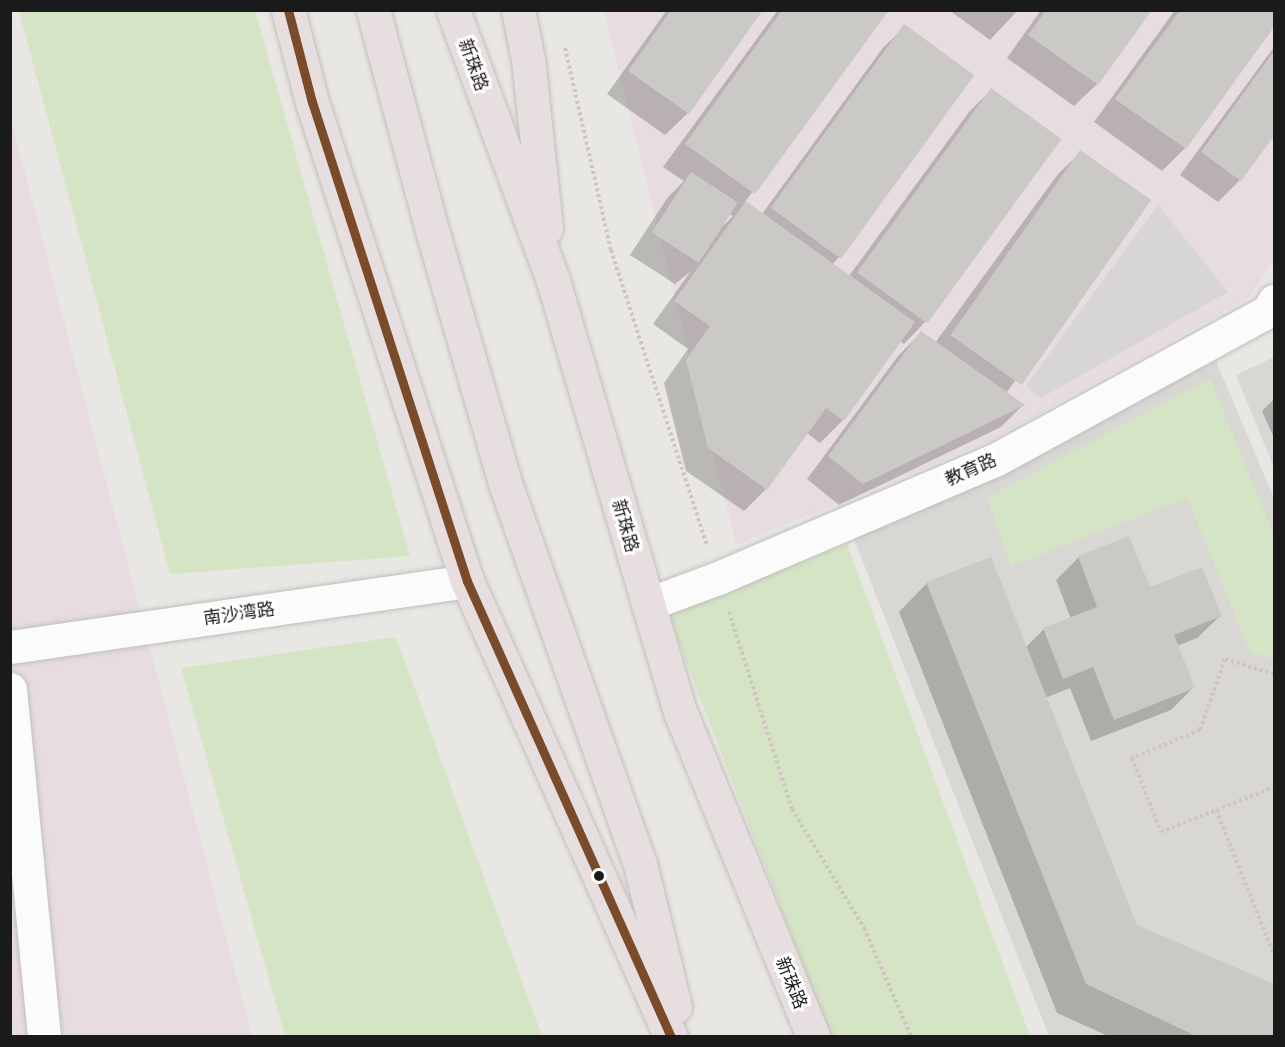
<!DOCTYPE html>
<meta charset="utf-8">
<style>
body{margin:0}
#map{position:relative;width:1285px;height:1047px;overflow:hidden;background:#e9e7e3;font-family:"Fira Sans","Noto Sans SC",sans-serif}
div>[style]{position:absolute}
.residential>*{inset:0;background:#d8d7d4}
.industrial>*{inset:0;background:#e6dce1}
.religious>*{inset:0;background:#d7d6d4}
.grass>*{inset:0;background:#d4e4c4}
.shadow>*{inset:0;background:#0003}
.building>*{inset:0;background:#cbc9c6;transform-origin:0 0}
.path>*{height:4px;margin-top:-2px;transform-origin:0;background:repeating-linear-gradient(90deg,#cfc4c2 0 3px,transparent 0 6px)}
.roads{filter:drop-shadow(0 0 2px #c0bfbd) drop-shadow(0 0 2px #c0bfbd)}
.minor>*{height:33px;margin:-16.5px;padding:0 16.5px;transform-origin:16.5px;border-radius:16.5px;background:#fcfbfb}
.highway>*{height:33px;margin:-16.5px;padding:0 16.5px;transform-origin:16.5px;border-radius:16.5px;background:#e7dedf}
.bus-1>*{height:9px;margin:-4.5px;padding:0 4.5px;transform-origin:4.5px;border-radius:4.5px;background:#7a4b2a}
.dots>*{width:16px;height:16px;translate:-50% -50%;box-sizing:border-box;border:3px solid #fff;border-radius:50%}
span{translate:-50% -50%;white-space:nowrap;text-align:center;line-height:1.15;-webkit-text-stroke:6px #fff;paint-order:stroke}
.street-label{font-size:18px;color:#1a1a1a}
.frame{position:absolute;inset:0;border:12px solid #1a1a1a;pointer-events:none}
</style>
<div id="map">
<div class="residential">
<div style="clip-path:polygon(1274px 357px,1274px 468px,1236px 375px)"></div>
<div style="clip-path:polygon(1216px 361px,1274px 498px,1274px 1036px,1049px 1036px,854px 539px)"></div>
</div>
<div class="industrial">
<div style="clip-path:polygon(604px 11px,1274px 11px,1274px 260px,1250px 297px,990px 441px,736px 545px)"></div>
<div style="clip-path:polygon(11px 120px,252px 1036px,11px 1036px)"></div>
</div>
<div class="religious">
<div style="clip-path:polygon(1158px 205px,1228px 292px,1041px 398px,1026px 386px)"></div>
</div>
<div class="grass">
<div style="clip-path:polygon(19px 11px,255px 11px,410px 556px,170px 574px)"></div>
<div style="clip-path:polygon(1210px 378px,1274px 535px,1274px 659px,1250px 652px,1187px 498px,1011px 566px,987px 498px)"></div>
<div style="clip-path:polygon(847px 544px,1030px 1036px,830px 1036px,668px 614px)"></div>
<div style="clip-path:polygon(396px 637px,542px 1036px,285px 1036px,181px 668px)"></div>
</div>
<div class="shadow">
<div style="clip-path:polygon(667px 10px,761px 10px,688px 113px,665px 135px,607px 94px)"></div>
<div style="clip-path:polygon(evenodd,778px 10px,886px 10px,745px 202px,762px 214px,882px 49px,905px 26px,839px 257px,832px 265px,849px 276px,969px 112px,991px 90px,926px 321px,904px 344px,900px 341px,843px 420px,820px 443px,807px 433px,766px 489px,744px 511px,686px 471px,664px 383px,688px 349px,653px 324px,691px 271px,675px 284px,630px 255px,668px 197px,684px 181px,663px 167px,778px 10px,729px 214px,733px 216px,723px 226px,729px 214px)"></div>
<div style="clip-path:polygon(949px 10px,1018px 10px,990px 40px)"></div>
<div style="clip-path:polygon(1041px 10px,1150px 10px,1097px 84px,1074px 106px,1007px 58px)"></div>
<div style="clip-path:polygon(1175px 10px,1274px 10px,1274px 25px,1185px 148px,1162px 171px,1094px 122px)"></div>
<div style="clip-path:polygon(1274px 47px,1274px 133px,1240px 180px,1218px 202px,1180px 175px)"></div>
<div style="clip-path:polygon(1081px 152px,1149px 201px,1006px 393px,1023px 405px,1001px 427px,839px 505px,807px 479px,898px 356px,921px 333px,935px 343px,1058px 174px)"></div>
<div style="clip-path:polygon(1274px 399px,1274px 438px,1262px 411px)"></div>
<div style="clip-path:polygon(1128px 538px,1149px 589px,1220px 616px,1197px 638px,1177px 646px,1193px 688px,1171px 710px,1091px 741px,1070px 688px,1045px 698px,1136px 926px,1274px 986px,1274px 1036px,1108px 1036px,1057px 1013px,899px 612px,927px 583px,1025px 648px,1044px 629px,1071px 619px,1056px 580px,1078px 558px)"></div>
</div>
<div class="building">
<div style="clip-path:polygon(671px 10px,763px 10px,689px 114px,628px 71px)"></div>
<div style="clip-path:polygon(782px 10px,889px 10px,755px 194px,685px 144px)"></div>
<div style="clip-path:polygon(1046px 10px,1152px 10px,1098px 85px,1028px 35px)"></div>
<div style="clip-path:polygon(1180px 10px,1274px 10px,1274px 27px,1186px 149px,1115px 99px)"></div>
<div style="left:904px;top:24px;width:87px;height:227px;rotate:36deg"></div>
<div style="clip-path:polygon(1274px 51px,1274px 136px,1241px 181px,1201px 152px)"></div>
<div style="left:991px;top:88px;width:87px;height:228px;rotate:36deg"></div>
<div style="left:1080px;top:150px;width:87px;height:226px;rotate:35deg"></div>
<div style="left:691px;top:172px;width:56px;height:72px;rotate:33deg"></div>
<div style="clip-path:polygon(746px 201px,915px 322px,844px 421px,826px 408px,767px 490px,708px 448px,686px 360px,710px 326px,674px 301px)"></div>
<div style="clip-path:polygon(921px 331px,1025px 405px,863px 484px,828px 456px)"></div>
<div style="clip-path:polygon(1129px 536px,1150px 587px,1202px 567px,1222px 616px,1174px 635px,1195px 688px,1114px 720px,1093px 667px,1063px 679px,1043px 628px,1097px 607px,1078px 556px)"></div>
<div style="clip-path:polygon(991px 557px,1137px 925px,1274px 984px,1274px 1036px,1196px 1036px,1086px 984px,926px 582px)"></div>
</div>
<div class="path">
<div style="left:565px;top:48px;width:207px;rotate:77.2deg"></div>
<div style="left:611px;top:250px;width:310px;rotate:72deg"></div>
<div style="left:729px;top:612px;width:207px;rotate:72.3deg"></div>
<div style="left:792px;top:809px;width:139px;rotate:58.8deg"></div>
<div style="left:864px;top:928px;width:118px;rotate:66.5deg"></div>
<div style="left:1274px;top:674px;width:51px;rotate:-163deg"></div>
<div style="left:1225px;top:659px;width:75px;rotate:109.4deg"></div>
<div style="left:1200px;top:730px;width:74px;rotate:157.6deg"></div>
<div style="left:1132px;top:758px;width:79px;rotate:68.6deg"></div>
<div style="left:1161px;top:832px;width:122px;rotate:-21.7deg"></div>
<div style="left:1216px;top:810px;width:156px;rotate:68.2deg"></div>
</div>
<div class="roads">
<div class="minor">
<div style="left:648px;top:604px;width:75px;rotate:-20.4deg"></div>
<div style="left:718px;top:578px;width:301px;rotate:-23.1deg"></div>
<div style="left:995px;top:460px;width:311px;rotate:-28.6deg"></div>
<div style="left:1268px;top:311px;width:12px;rotate:-59deg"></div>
<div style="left:10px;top:647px;width:462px;rotate:-8.2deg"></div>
<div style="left:10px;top:689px;width:349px;rotate:84.4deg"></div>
</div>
<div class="highway">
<div style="left:288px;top:10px;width:95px;rotate:75.4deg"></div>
<div style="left:312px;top:102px;width:503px;rotate:72.07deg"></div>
<div style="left:467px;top:581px;width:499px;rotate:65.9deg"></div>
<div style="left:373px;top:10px;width:228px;rotate:75deg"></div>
<div style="left:432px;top:230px;width:266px;rotate:73.9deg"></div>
<div style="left:506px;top:486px;width:401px;rotate:70.5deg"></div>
<div style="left:640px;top:864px;width:147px;rotate:76.2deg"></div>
<div style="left:453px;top:10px;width:285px;rotate:69.7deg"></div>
<div style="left:552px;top:277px;width:456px;rotate:73.6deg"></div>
<div style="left:681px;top:714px;width:348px;rotate:67.7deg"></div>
<div style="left:518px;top:10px;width:50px;rotate:78.5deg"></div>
<div style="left:528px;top:59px;width:170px;rotate:83.9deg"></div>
</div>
</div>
<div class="bus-1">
<div style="left:288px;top:10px;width:95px;rotate:75.4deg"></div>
<div style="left:312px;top:102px;width:503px;rotate:72.07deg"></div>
<div style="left:467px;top:581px;width:499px;rotate:65.9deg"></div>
</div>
<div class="dots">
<div style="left:599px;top:876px;background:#1a1a1a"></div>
</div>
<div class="street-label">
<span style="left:473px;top:65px;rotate:70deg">新珠路</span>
<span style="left:971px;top:470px;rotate:-24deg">教育路</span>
<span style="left:625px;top:526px;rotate:74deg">新珠路</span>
<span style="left:239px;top:614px;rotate:-8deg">南沙湾路</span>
<span style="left:791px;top:983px;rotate:68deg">新珠路</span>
</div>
<div class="frame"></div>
</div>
